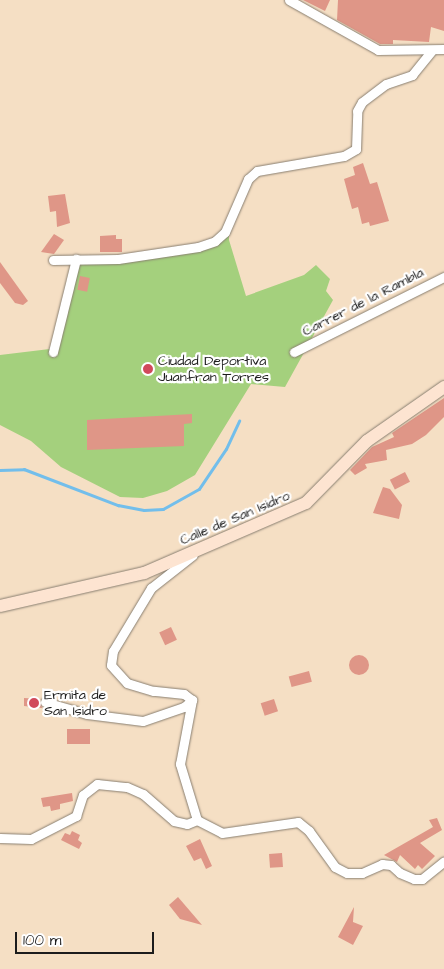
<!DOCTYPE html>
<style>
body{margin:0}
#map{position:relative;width:444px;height:969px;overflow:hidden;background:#f5dfc4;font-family:"Architects Daughter",sans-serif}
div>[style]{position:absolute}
.green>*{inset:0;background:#a4d07d}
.stream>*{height:2.5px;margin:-1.25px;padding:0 1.25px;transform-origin:1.25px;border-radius:1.25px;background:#72beeb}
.building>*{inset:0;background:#df9687;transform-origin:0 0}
.round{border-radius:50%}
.roads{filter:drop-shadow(0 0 1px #887e70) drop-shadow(0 0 1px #887e70)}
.street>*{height:9px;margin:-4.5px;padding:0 4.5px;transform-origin:4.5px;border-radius:4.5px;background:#fff}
.secondary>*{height:12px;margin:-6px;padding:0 6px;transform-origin:6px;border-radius:6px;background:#fde4d1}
.dots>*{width:14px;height:14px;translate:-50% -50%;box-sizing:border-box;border:2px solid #fff;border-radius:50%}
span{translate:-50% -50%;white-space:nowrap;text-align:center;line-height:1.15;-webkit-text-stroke:4.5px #fff;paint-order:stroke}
.street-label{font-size:14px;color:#1c1c1c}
.poi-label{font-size:14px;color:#1c1c1c}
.left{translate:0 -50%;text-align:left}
.scale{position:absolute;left:15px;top:932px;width:139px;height:22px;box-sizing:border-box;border:2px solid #1c1c1c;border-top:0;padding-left:6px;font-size:15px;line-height:18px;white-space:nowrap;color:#1c1c1c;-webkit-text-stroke:4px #fff;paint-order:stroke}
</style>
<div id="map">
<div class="green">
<div style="clip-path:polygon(229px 228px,229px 240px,246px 296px,304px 275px,316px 265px,330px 279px,326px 291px,333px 300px,285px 387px,251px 384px,195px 475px,167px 491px,143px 498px,120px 497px,61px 467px,31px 441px,0 425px,0 355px,58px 348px,79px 264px,111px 264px,208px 245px)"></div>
</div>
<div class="stream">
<div style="left:0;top:470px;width:24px;rotate:-2deg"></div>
<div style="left:24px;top:469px;width:101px;rotate:21deg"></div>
<div style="left:118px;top:505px;width:26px;rotate:11deg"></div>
<div style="left:144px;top:510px;width:19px;rotate:-3deg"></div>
<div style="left:163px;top:509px;width:41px;rotate:-29.1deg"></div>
<div style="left:199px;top:489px;width:48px;rotate:-56deg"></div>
<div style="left:226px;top:449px;width:31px;rotate:-65deg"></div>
</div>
<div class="building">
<div style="clip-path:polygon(303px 0,330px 0,325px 11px)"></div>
<div style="clip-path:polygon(338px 0,444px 0,444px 31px,431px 27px,429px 42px,393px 40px,393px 44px,380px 44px,337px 20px)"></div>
<div style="clip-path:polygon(363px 163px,370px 184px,377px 182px,389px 221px,370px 226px,369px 222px,362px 224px,358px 207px,352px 209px,344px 179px,355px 175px,353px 167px)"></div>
<div style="clip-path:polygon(65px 194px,70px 223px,57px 227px,56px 211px,50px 212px,48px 196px)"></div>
<div style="clip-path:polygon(54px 234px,64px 240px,54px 254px,41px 252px)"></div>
<div style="clip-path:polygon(116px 235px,116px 239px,122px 239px,122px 252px,100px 252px,100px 236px)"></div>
<div style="clip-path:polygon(0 262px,28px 301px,23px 305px,15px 303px,0 283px)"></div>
<div style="left:80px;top:276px;width:10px;height:14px;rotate:11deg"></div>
<div style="clip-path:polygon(444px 398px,444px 417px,426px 435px,412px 444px,386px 450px,387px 460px,365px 464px,367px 468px,355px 475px,350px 470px,372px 447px,394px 437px,392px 433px)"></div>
<div style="clip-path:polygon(192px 414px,192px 423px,184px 424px,184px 446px,87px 450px,87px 420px)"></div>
<div style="left:405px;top:472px;width:11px;height:17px;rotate:63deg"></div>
<div style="clip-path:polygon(383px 487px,390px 489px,402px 505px,399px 519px,373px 513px)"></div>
<div style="left:171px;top:627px;width:14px;height:13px;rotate:65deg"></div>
<div class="round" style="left:349px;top:655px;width:20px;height:20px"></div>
<div style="left:309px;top:671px;width:11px;height:21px;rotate:75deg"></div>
<div style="clip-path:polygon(24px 698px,40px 699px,42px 708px,24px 706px)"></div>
<div style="left:274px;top:699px;width:13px;height:14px;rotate:72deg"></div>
<div style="left:90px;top:729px;width:15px;height:23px;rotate:90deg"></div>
<div style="clip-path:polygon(72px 793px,73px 801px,60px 804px,60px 809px,51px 811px,50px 806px,43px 807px,41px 798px)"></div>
<div style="clip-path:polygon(437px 818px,442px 830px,420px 843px,435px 856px,422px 869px,418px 865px,415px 869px,400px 855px,397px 862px,384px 855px,433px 827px,429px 820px)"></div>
<div style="clip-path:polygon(72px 831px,80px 835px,78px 840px,82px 843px,79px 849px,61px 840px,65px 833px,70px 835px)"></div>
<div style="clip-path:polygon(200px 839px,212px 866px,206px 869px,201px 858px,194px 861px,186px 846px)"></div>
<div style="left:282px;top:853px;width:14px;height:13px;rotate:86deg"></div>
<div style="clip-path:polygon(178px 897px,202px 925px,180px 919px,169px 905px)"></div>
<div style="clip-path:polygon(354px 907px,353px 922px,363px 926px,353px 945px,338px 937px)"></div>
</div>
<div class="roads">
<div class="street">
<div style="left:289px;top:0;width:102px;rotate:29.3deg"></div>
<div style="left:378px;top:50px;width:66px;rotate:-0.9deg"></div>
<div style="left:53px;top:260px;width:65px;rotate:-0.9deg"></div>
<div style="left:118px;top:259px;width:81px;rotate:-8.5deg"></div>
<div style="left:198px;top:247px;width:18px;rotate:-19deg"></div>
<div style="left:215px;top:241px;width:13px;rotate:-42deg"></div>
<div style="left:225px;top:232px;width:58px;rotate:-66.5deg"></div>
<div style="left:248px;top:179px;width:12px;rotate:-42deg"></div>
<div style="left:257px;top:171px;width:88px;rotate:-9.8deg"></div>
<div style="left:344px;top:156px;width:14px;rotate:-30deg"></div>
<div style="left:356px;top:149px;width:38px;rotate:-88deg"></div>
<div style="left:357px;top:111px;width:10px;rotate:-61deg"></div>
<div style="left:362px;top:102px;width:30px;rotate:-37deg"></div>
<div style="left:386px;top:84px;width:28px;rotate:-19deg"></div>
<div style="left:412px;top:75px;width:32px;rotate:-51deg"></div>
<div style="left:53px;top:352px;width:96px;rotate:-76.1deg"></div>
<div style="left:294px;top:352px;width:168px;rotate:-26.6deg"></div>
<div style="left:45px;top:702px;width:44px;rotate:15.9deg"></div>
<div style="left:87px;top:714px;width:56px;rotate:7.1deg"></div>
<div style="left:143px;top:721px;width:43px;rotate:-18.9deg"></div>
<div style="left:184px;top:707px;width:11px;rotate:-41deg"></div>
<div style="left:197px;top:820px;width:28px;rotate:27deg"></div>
<div style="left:222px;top:833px;width:77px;rotate:-8.2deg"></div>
<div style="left:298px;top:822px;width:14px;rotate:39deg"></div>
<div style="left:309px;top:831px;width:44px;rotate:54.2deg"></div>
<div style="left:335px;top:867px;width:13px;rotate:27deg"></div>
<div style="left:347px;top:873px;width:15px"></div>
<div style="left:362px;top:873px;width:22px;rotate:-24deg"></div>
<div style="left:382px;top:864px;width:9px;rotate:6deg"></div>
<div style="left:391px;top:865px;width:12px;rotate:42deg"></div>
<div style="left:400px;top:873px;width:15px;rotate:23deg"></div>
<div style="left:414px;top:879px;width:8px"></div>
<div style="left:422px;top:879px;width:28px;rotate:-39deg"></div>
<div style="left:0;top:838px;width:31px;rotate:2deg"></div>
<div style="left:31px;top:839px;width:51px;rotate:-27.1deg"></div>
<div style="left:76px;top:816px;width:22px;rotate:-72deg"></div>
<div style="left:83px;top:795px;width:18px;rotate:-38deg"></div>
<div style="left:97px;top:784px;width:30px;rotate:6deg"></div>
<div style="left:127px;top:787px;width:17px;rotate:24deg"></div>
<div style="left:143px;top:794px;width:41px;rotate:41.1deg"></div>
<div style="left:174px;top:821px;width:13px;rotate:13deg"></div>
<div style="left:187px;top:824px;width:11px;rotate:-22deg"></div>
<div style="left:197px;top:820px;width:59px;rotate:-106.9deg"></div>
<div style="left:180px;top:764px;width:65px;rotate:-79.4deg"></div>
<div style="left:192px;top:700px;width:10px;rotate:-143deg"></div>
<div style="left:184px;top:694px;width:31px;rotate:-174deg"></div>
<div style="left:153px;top:691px;width:27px;rotate:-163deg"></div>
<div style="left:127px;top:683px;width:24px;rotate:-132deg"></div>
<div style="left:111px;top:665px;width:14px;rotate:-82deg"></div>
<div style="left:113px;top:651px;width:74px;rotate:-58.9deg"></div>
<div style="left:151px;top:588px;width:53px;rotate:-38.2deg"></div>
</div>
<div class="secondary">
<div style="left:0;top:606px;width:148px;rotate:-12.9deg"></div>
<div style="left:144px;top:573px;width:176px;rotate:-23.4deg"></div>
<div style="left:306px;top:503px;width:87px;rotate:-45.5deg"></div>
<div style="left:367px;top:441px;width:94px;rotate:-35deg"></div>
</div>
</div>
<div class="dots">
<div style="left:148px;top:369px;background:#d1495b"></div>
<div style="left:34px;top:703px;background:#d1495b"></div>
</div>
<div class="street-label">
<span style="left:363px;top:302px;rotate:-27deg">Carrer de la Rambla</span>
<span style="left:235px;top:518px;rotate:-23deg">Calle de San Isidro</span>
</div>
<div class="poi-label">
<span class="left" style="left:158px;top:369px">Ciudad Deportiva<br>Juanfran Torres</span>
<span class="left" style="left:44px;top:703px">Ermita de<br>San Isidro</span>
</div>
<div class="scale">100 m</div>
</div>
